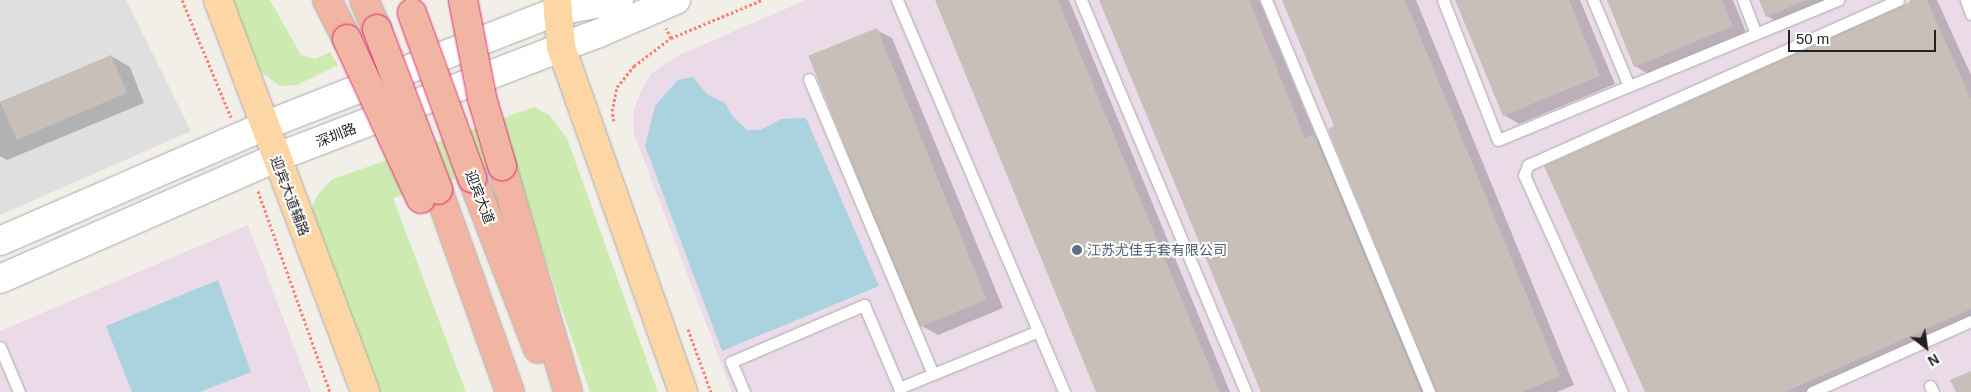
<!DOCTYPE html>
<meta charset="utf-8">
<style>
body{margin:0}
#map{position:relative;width:1971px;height:392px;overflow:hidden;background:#f2efe9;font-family:Helvetica,"Noto Sans SC",sans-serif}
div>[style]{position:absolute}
.residential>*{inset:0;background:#e0dfdf}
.industrial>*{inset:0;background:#ebdbe8}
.grass>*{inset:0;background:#cdebb0}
.water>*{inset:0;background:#aad3df}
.shadow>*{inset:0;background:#0003}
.building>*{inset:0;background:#c7bfb8;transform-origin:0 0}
.path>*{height:3px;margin-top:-1.5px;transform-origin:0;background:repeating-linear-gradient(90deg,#fa8072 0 2.5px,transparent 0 5px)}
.roads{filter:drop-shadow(0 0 1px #a9a9a9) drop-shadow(0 0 1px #a9a9a9)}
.service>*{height:11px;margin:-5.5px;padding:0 5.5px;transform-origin:5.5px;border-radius:5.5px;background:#fff}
.tertiary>*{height:28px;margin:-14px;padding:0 14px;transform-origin:14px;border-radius:14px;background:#fff}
.primary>*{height:28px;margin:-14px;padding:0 14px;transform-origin:14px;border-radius:14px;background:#fcd6a4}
.trunk>*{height:28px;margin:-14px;padding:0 14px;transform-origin:14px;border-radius:14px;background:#f2b4a3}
.bridges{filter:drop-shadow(0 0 1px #dc2a67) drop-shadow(0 0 1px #dc2a67)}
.trunk-bridge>*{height:28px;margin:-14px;padding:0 14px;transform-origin:14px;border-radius:14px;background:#f2b4a3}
.dots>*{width:14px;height:14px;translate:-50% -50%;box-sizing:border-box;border:2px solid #fff;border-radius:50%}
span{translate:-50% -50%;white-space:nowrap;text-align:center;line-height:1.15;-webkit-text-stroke:4px #fff;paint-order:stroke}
.street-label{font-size:14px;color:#222}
.service-label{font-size:14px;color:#4e5e75}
.left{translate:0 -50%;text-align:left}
.north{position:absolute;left:1901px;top:322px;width:50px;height:50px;-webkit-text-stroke:4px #fff;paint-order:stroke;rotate:150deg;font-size:14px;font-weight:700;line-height:20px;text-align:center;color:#222}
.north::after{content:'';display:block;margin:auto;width:18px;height:22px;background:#222;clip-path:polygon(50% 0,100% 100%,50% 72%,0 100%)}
.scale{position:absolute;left:1788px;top:30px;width:148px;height:22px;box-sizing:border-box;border:2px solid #222;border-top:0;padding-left:6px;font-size:15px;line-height:18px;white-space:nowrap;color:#222;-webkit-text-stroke:4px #fff;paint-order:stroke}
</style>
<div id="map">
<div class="residential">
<div style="clip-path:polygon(0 0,126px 0,191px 131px,0 215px)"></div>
</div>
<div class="industrial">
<div style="clip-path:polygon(806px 0,1971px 0,1971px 392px,732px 392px,634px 134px,633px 114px,640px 92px,652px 73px,679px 55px)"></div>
<div style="clip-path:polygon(248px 225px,311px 392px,0 392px,0 331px)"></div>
</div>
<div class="grass">
<div style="clip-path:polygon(223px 0,270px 0,301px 55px,315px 59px,330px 52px,338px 65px,297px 85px,280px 86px,255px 68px)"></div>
<div style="clip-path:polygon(534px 107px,549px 115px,567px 138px,658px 392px,590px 392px,512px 161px,393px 198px,466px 392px,375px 392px,310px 212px,316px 197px,331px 180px)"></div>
</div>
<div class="water">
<div style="clip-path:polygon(693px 77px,707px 94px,725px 103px,733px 117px,747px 130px,760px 130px,781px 119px,806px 118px,879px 286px,722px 351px,645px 146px,655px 106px,678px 80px)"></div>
<div style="clip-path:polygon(218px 280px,251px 372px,200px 392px,132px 392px,106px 326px)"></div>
</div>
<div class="shadow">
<div style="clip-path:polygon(939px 0,1069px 0,1230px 392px,1098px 392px)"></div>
<div style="clip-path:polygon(1100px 0,1259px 0,1316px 137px,1329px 144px,1432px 392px,1262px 392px)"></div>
<div style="clip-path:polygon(1284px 0,1416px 0,1574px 385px,1557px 392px,1436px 392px,1336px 126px)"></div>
<div style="clip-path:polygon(1457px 0,1580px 0,1615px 84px,1519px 124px,1504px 115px)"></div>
<div style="clip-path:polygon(1608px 0,1733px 0,1747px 35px,1650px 75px,1635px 66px)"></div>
<div style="clip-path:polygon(1760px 0,1843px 0,1782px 25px,1767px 16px)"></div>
<div style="clip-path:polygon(1911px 0,1937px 0,1971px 75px,1971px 324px,1818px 392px,1646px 392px)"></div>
<div style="clip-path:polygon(876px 30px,892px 38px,1003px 308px,938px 335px,922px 326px)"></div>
<div style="clip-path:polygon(111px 56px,130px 67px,144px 103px,7px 160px,0 156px,0 102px)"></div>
</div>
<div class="building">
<div style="clip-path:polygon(935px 0,1058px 0,1220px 392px,1096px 392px)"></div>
<div style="clip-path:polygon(1099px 0,1249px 0,1305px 138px,1314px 134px,1421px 392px,1261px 392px)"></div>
<div style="clip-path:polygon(1282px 0,1405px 0,1560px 376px,1522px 392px,1436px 392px,1328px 129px,1334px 126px)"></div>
<div style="clip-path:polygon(1455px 0,1569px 0,1600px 76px,1503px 116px)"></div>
<div style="clip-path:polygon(1607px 0,1722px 0,1733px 26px,1634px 67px)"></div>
<div style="clip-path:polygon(1759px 0,1807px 0,1766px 17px)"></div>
<div style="clip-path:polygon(1915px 0,1927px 0,1971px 99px,1971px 309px,1785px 392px,1645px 392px,1544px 166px)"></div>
<div style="left:877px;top:28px;width:293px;height:74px;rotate:68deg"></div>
<div style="left:111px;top:55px;width:41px;height:120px;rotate:67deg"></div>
<div style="clip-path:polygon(1971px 371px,1971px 392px,1956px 392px,1950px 380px)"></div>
</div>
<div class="path">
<div style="left:182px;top:0;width:127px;rotate:67.3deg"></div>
<div style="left:671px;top:38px;width:99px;rotate:-22.7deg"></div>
<div style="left:614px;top:121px;width:10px;rotate:-101deg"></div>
<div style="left:612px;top:111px;width:25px;rotate:-78deg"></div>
<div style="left:617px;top:87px;width:27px;rotate:-51deg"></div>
<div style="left:634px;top:66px;width:46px;rotate:-37.1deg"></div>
<div style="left:671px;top:38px;width:11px;rotate:-117deg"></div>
<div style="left:258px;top:191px;width:214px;rotate:70.3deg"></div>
<div style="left:688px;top:329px;width:67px;rotate:69.9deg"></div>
</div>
<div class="roads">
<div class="service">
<div style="left:897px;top:0;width:426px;rotate:66.9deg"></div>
<div style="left:1081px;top:0;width:425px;rotate:67.2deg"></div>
<div style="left:1266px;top:0;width:425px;rotate:67.4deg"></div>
<div style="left:1443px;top:0;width:150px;rotate:68.6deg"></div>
<div style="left:1498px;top:140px;width:368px;rotate:-22.4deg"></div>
<div style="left:1593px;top:0;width:93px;rotate:67.3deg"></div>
<div style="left:1743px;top:0;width:36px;rotate:69deg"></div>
<div style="left:1966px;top:0;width:15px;rotate:70deg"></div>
<div style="left:809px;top:79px;width:320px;rotate:67.2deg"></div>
<div style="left:0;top:347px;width:49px;rotate:67.1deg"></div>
<div style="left:1930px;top:386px;width:7px;rotate:63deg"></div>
<div style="left:899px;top:388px;width:151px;rotate:-22.2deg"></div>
<div style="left:744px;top:392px;width:33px;rotate:-113deg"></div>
<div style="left:731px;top:362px;width:145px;rotate:-23.2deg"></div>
<div style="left:864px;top:305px;width:95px;rotate:67deg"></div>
<div style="left:1622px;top:392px;width:238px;rotate:-114.3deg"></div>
<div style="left:1524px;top:175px;width:11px;rotate:-68deg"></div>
<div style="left:1528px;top:165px;width:405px;rotate:-24deg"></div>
<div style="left:1812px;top:392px;width:174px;rotate:-24.1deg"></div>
</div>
<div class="tertiary">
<div style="left:0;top:241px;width:288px;rotate:-23.5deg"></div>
<div style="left:264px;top:126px;width:315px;rotate:-21.4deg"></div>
<div style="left:557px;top:11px;width:63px;rotate:-10.1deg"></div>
<div style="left:0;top:279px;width:300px;rotate:-23.7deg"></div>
<div style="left:275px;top:158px;width:345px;rotate:-21.1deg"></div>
<div style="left:597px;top:34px;width:86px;rotate:-23.3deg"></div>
</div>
<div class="primary">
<div style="left:218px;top:0;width:419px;rotate:69.4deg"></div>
<div style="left:557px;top:0;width:47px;rotate:85.1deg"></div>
<div style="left:561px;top:47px;width:366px;rotate:70.5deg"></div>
</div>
<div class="trunk">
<div style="left:327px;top:0;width:44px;rotate:62.9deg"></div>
<div style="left:364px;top:0;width:32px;rotate:66deg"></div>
<div style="left:502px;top:166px;width:235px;rotate:73.7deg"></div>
<div style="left:472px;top:178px;width:183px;rotate:68.9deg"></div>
<div style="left:438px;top:190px;width:214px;rotate:70.4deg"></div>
</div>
</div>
<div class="bridges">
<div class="trunk-bridge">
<div style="left:463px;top:0;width:100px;rotate:79deg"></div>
<div style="left:482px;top:98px;width:71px;rotate:73.6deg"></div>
<div style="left:412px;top:13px;width:176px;rotate:70deg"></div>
<div style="left:377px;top:29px;width:172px;rotate:69.2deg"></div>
<div style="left:347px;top:39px;width:176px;rotate:65.2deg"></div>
</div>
</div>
<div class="dots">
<div style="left:1077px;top:250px;background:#5c6f8a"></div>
</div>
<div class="street-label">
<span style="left:336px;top:135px;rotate:-21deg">深圳路</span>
<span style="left:290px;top:196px;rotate:69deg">迎宾大道辅路</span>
<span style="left:480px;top:197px;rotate:69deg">迎宾大道</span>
</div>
<div class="service-label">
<span class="left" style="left:1087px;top:250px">江苏尤佳手套有限公司</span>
</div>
<div class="north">N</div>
<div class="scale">50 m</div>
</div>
